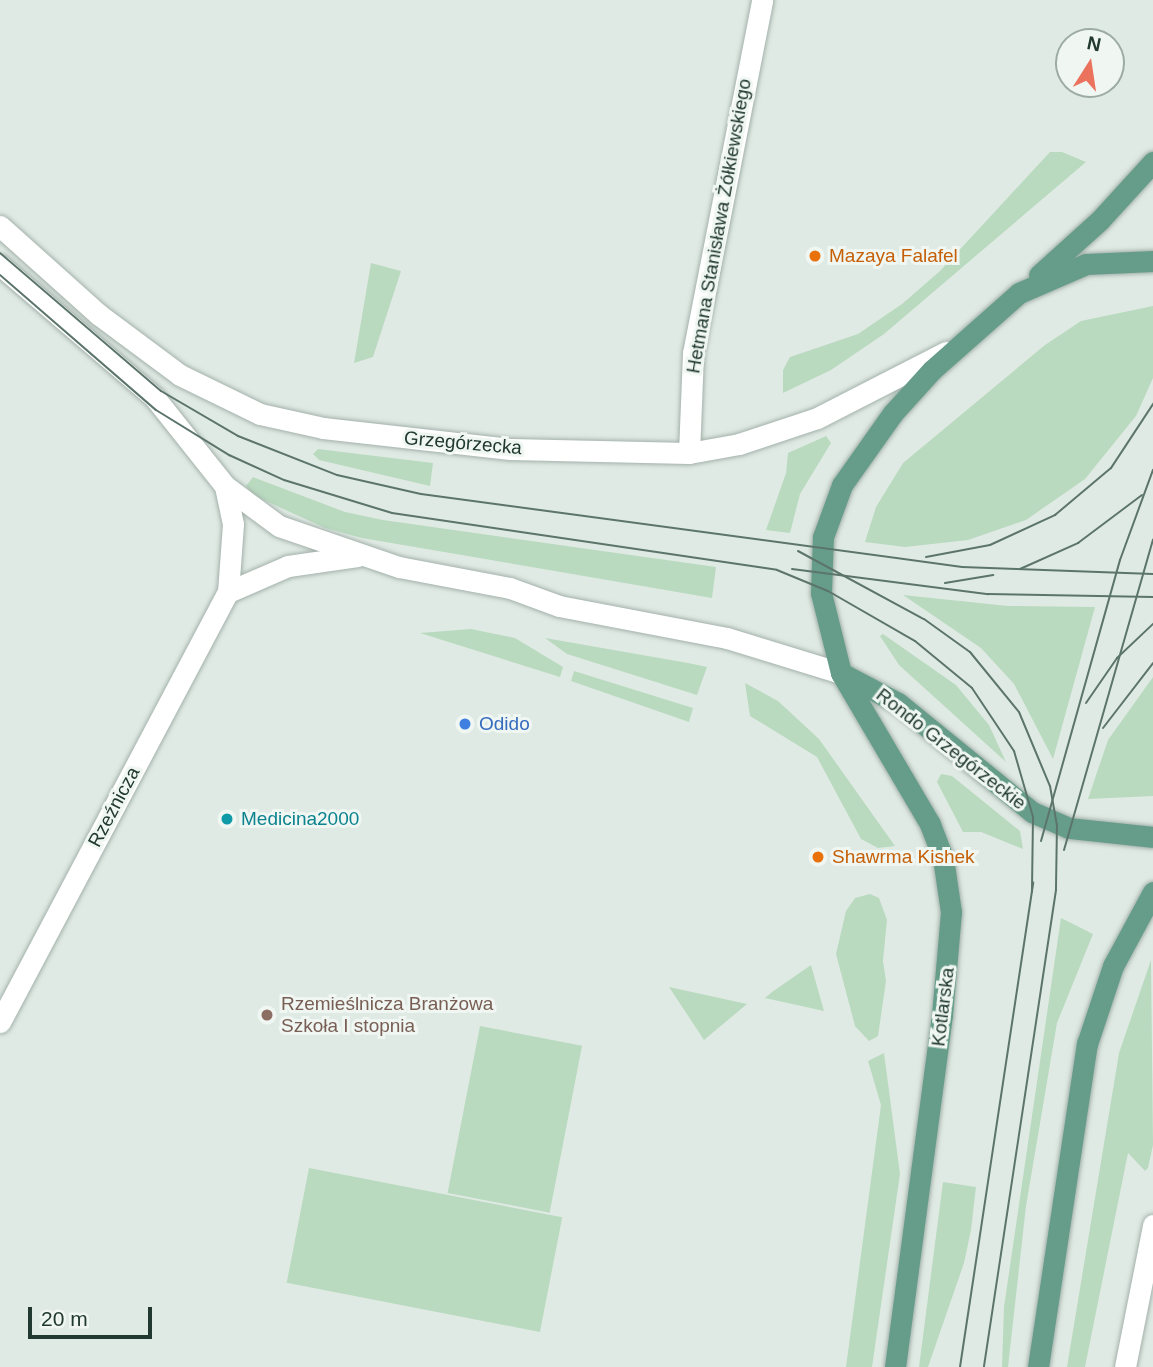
<!DOCTYPE html>
<meta charset="utf-8">
<style>
body{margin:0}
#map{position:relative;width:1153px;height:1367px;overflow:hidden;background:#e0eae4;font-family:Arial,sans-serif}
div>[style]{position:absolute}
.green>*{inset:0;background:#b9dabf;transform-origin:0 0}
.roads{filter:drop-shadow(0 0 2px #a3b1ab) drop-shadow(0 0 2px #a3b1ab)}
.minor>*{height:21px;margin:-10.5px;padding:0 10.5px;transform-origin:10.5px;border-radius:10.5px;background:#fff}
.tertiary>*{height:21px;margin:-10.5px;padding:0 10.5px;transform-origin:10.5px;border-radius:10.5px;background:#fff}
.primary>*{height:21px;margin:-10.5px;padding:0 10.5px;transform-origin:10.5px;border-radius:10.5px;background:#669d8a}
.tram>*{height:2px;margin:-1px;padding:0 1px;transform-origin:1px;border-radius:1px;background:#5c756c}
.dots>*{width:19px;height:19px;translate:-50% -50%;box-sizing:border-box;border:4px solid #f0f7f3;border-radius:50%}
span{translate:-50% -50%;white-space:nowrap;text-align:center;line-height:1.15;-webkit-text-stroke:6px #f0f7f3;paint-order:stroke}
.street-label{font-size:19px;color:#213931}
.food-label{font-size:19px;color:#c56008}
.left{translate:0 -50%;text-align:left}
.shop-label{font-size:19px;color:#366cbe}
.culture-label{font-size:19px;color:#0d838f}
.education-label{font-size:19px;color:#785e54}
.north{position:absolute;left:1055px;top:28px;width:70px;height:70px;box-sizing:border-box;background:#f0f7f3;border:2px solid #9daba5;border-radius:50%;rotate:12deg;font-size:19px;font-weight:700;line-height:28px;text-align:center;color:#213931}
.north::after{content:'';display:block;margin:auto;width:24px;height:32px;background:#eb725d;clip-path:polygon(50% 0,100% 100%,50% 72%,0 100%)}
.scale{position:absolute;left:28px;top:1307px;width:124px;height:32px;box-sizing:border-box;border:4px solid #213931;border-top:0;padding-left:9px;font-size:21px;line-height:24px;white-space:nowrap;color:#213931;-webkit-text-stroke:5px #f0f7f3;paint-order:stroke}
</style>
<div id="map">
<div class="green">
<div style="clip-path:polygon(1050px 152px,1062px 152px,1086px 162px,884px 334px,831px 370px,783px 393px,783px 370px,790px 357px,858px 334px,902px 304px,940px 271px)"></div>
<div style="clip-path:polygon(371px 263px,401px 271px,373px 357px,354px 363px)"></div>
<div style="clip-path:polygon(1153px 306px,1153px 378px,1136px 416px,1085px 479px,1026px 520px,968px 540px,905px 547px,865px 542px,876px 507px,903px 463px,1045px 345px,1081px 321px)"></div>
<div style="clip-path:polygon(826px 436px,831px 443px,800px 494px,790px 533px,766px 530px,786px 473px,788px 453px)"></div>
<div style="clip-path:polygon(318px 449px,433px 463px,430px 486px,319px 460px,313px 454px)"></div>
<div style="clip-path:polygon(253px 477px,345px 512px,383px 520px,716px 567px,712px 598px,362px 538px,325px 528px,253px 495px,246px 486px)"></div>
<div style="clip-path:polygon(903px 595px,1008px 606px,1095px 607px,1053px 759px,1014px 684px,981px 648px)"></div>
<div style="clip-path:polygon(471px 629px,515px 638px,563px 667px,560px 677px,420px 633px)"></div>
<div style="clip-path:polygon(883px 634px,956px 685px,989px 725px,1006px 762px,899px 665px,880px 636px)"></div>
<div style="clip-path:polygon(545px 638px,688px 663px,707px 667px,697px 695px,567px 654px)"></div>
<div style="clip-path:polygon(574px 671px,693px 708px,689px 722px,571px 681px)"></div>
<div style="clip-path:polygon(1153px 677px,1153px 796px,1088px 799px,1108px 740px)"></div>
<div style="clip-path:polygon(745px 683px,778px 701px,819px 739px,895px 846px,878px 848px,861px 839px,817px 757px,750px 716px)"></div>
<div style="clip-path:polygon(941px 774px,952px 776px,1020px 831px,1023px 849px,981px 832px,963px 832px,937px 782px)"></div>
<div style="clip-path:polygon(870px 894px,879px 898px,887px 920px,883px 961px,886px 981px,878px 1036px,869px 1041px,855px 1026px,836px 954px,846px 911px,855px 898px)"></div>
<div style="clip-path:polygon(1061px 918px,1093px 934px,1057px 1023px,1026px 1206px,1008px 1367px,1002px 1367px,1004px 1307px)"></div>
<div style="clip-path:polygon(1151px 960px,1153px 1145px,1148px 1168px,1145px 1171px,1128px 1153px,1085px 1367px,1067px 1367px,1119px 1053px)"></div>
<div style="clip-path:polygon(811px 965px,824px 1011px,765px 998px,772px 992px)"></div>
<div style="clip-path:polygon(669px 987px,747px 1004px,704px 1040px)"></div>
<div style="left:480px;top:1026px;width:104px;height:170px;rotate:11deg"></div>
<div style="clip-path:polygon(884px 1053px,900px 1174px,872px 1367px,846px 1367px,881px 1105px,868px 1061px)"></div>
<div style="left:309px;top:1168px;width:258px;height:117px;rotate:11deg"></div>
<div style="clip-path:polygon(943px 1182px,976px 1187px,971px 1230px,964px 1263px,928px 1367px,919px 1367px)"></div>
</div>
<div class="roads">
<div class="minor">
<div style="left:689px;top:453px;width:100px;rotate:-87.7deg"></div>
<div style="left:693px;top:353px;width:360px;rotate:-78.9deg"></div>
<div style="left:228px;top:592px;width:65px;rotate:-23.4deg"></div>
<div style="left:288px;top:566px;width:70px;rotate:-8.2deg"></div>
<div style="left:0;top:1022px;width:487px;rotate:-62.1deg"></div>
<div style="left:228px;top:592px;width:68px;rotate:-85.8deg"></div>
<div style="left:233px;top:524px;width:39px;rotate:-102deg"></div>
<div style="left:1125px;top:1367px;width:145px;rotate:-78.8deg"></div>
</div>
<div class="tertiary">
<div style="left:0;top:226px;width:132px;rotate:41.9deg"></div>
<div style="left:98px;top:314px;width:102px;rotate:36.6deg"></div>
<div style="left:180px;top:375px;width:89px;rotate:26deg"></div>
<div style="left:260px;top:414px;width:65px;rotate:12.5deg"></div>
<div style="left:323px;top:428px;width:188px;rotate:6.4deg"></div>
<div style="left:510px;top:449px;width:179px;rotate:1.3deg"></div>
<div style="left:689px;top:453px;width:51px;rotate:-10.2deg"></div>
<div style="left:739px;top:444px;width:82px;rotate:-18.4deg"></div>
<div style="left:817px;top:418px;width:145px;rotate:-27.1deg"></div>
<div style="left:0;top:265px;width:204px;rotate:40.6deg"></div>
<div style="left:155px;top:398px;width:112px;rotate:51.5deg"></div>
<div style="left:225px;top:486px;width:67px;rotate:36.5deg"></div>
<div style="left:279px;top:526px;width:127px;rotate:18.9deg"></div>
<div style="left:399px;top:567px;width:113px;rotate:10.7deg"></div>
<div style="left:510px;top:588px;width:52px;rotate:20.2deg"></div>
<div style="left:559px;top:606px;width:171px;rotate:10.8deg"></div>
<div style="left:727px;top:638px;width:119px;rotate:17.1deg"></div>
</div>
<div class="primary">
<div style="left:1039px;top:275px;width:82px;rotate:-42deg"></div>
<div style="left:1100px;top:220px;width:79px;rotate:-47.6deg"></div>
<div style="left:841px;top:673px;width:64px;rotate:27.8deg"></div>
<div style="left:898px;top:703px;width:173px;rotate:39.1deg"></div>
<div style="left:1032px;top:812px;width:40px;rotate:23.4deg"></div>
<div style="left:1069px;top:828px;width:84px;rotate:6.1deg"></div>
<div style="left:895px;top:1367px;width:355px;rotate:-82.4deg"></div>
<div style="left:942px;top:1015px;width:103px;rotate:-85deg"></div>
<div style="left:951px;top:912px;width:55px;rotate:-98.4deg"></div>
<div style="left:943px;top:858px;width:36px;rotate:-111deg"></div>
<div style="left:930px;top:824px;width:175px;rotate:-120.5deg"></div>
<div style="left:841px;top:673px;width:82px;rotate:-104deg"></div>
<div style="left:821px;top:593px;width:56px;rotate:-88deg"></div>
<div style="left:823px;top:537px;width:55px;rotate:-69.9deg"></div>
<div style="left:842px;top:485px;width:88px;rotate:-54.7deg"></div>
<div style="left:893px;top:413px;width:58px;rotate:-47.8deg"></div>
<div style="left:932px;top:370px;width:116px;rotate:-41.5deg"></div>
<div style="left:1019px;top:293px;width:73px;rotate:-23.4deg"></div>
<div style="left:1086px;top:264px;width:67px;rotate:-2.6deg"></div>
<div style="left:1038px;top:1367px;width:327px;rotate:-81.4deg"></div>
<div style="left:1087px;top:1044px;width:82px;rotate:-71.6deg"></div>
<div style="left:1113px;top:966px;width:84px;rotate:-61.6deg"></div>
</div>
</div>
<div class="tram">
<div style="left:0;top:253px;width:212px;rotate:40.6deg"></div>
<div style="left:161px;top:391px;width:89px;rotate:30.3deg"></div>
<div style="left:238px;top:436px;width:106px;rotate:21.5deg"></div>
<div style="left:337px;top:475px;width:86px;rotate:12.7deg"></div>
<div style="left:421px;top:494px;width:546px;rotate:7.68deg"></div>
<div style="left:962px;top:567px;width:191px;rotate:2.1deg"></div>
<div style="left:0;top:275px;width:206px;rotate:40.9deg"></div>
<div style="left:156px;top:410px;width:86px;rotate:31.7deg"></div>
<div style="left:229px;top:455px;width:60px;rotate:24.4deg"></div>
<div style="left:284px;top:480px;width:113px;rotate:17deg"></div>
<div style="left:392px;top:513px;width:389px;rotate:8.4deg"></div>
<div style="left:777px;top:570px;width:55px;rotate:22.4deg"></div>
<div style="left:828px;top:591px;width:100px;rotate:29.9deg"></div>
<div style="left:915px;top:641px;width:74px;rotate:39.5deg"></div>
<div style="left:972px;top:688px;width:76px;rotate:56.3deg"></div>
<div style="left:1014px;top:751px;width:69px;rotate:73.9deg"></div>
<div style="left:1033px;top:817px;width:75px;rotate:90.8deg"></div>
<div style="left:798px;top:551px;width:143px;rotate:28.4deg"></div>
<div style="left:924px;top:619px;width:57px;rotate:35.7deg"></div>
<div style="left:970px;top:652px;width:77px;rotate:50.8deg"></div>
<div style="left:1019px;top:712px;width:80px;rotate:67.3deg"></div>
<div style="left:1050px;top:786px;width:39px;rotate:80deg"></div>
<div style="left:1057px;top:824px;width:66px;rotate:90.9deg"></div>
<div style="left:1056px;top:890px;width:482px;rotate:98.6deg"></div>
<div style="left:926px;top:557px;width:65px;rotate:-10.6deg"></div>
<div style="left:990px;top:545px;width:72px;rotate:-24.8deg"></div>
<div style="left:1055px;top:515px;width:73px;rotate:-40deg"></div>
<div style="left:1111px;top:468px;width:77px;rotate:-56.7deg"></div>
<div style="left:792px;top:569px;width:198px;rotate:7.3deg"></div>
<div style="left:988px;top:594px;width:165px;rotate:1deg"></div>
<div style="left:1020px;top:569px;width:64px;rotate:-24.1deg"></div>
<div style="left:1078px;top:543px;width:80px;rotate:-36.9deg"></div>
<div style="left:945px;top:583px;width:49px;rotate:-9.5deg"></div>
<div style="left:1086px;top:703px;width:55px;rotate:-55.4deg"></div>
<div style="left:1117px;top:658px;width:50px;rotate:-43.4deg"></div>
<div style="left:1103px;top:728px;width:82px;rotate:-52.4deg"></div>
<div style="left:1041px;top:841px;width:292px;rotate:-74.3deg"></div>
<div style="left:1120px;top:560px;width:96px;rotate:-69.9deg"></div>
<div style="left:1064px;top:850px;width:323px;rotate:-74deg"></div>
<div style="left:960px;top:1367px;width:490px;rotate:-81.4deg"></div>
</div>
<div class="dots">
<div style="left:815px;top:256px;background:#e8710a"></div>
<div style="left:465px;top:724px;background:#3f7fe0"></div>
<div style="left:227px;top:819px;background:#0f9aa8"></div>
<div style="left:818px;top:857px;background:#e8710a"></div>
<div style="left:267px;top:1015px;background:#8d6e63"></div>
</div>
<div class="street-label">
<span style="left:719px;top:226px;rotate:-80deg">Hetmana Stanisława Żółkiewskiego</span>
<span style="left:463px;top:443px;rotate:5deg">Grzegórzecka</span>
<span style="left:951px;top:749px;rotate:38deg">Rondo Grzegórzeckie</span>
<span style="left:114px;top:807px;rotate:-62deg">Rzeźnicza</span>
<span style="left:943px;top:1007px;rotate:-83deg">Kotlarska</span>
</div>
<div class="food-label">
<span class="left" style="left:829px;top:256px">Mazaya Falafel</span>
<span class="left" style="left:832px;top:857px">Shawrma Kishek</span>
</div>
<div class="shop-label">
<span class="left" style="left:479px;top:724px">Odido</span>
</div>
<div class="culture-label">
<span class="left" style="left:241px;top:819px">Medicina2000</span>
</div>
<div class="education-label">
<span class="left" style="left:281px;top:1015px">Rzemieślnicza Branżowa<br>Szkoła I stopnia</span>
</div>
<div class="north">N</div>
<div class="scale">20 m</div>
</div>
